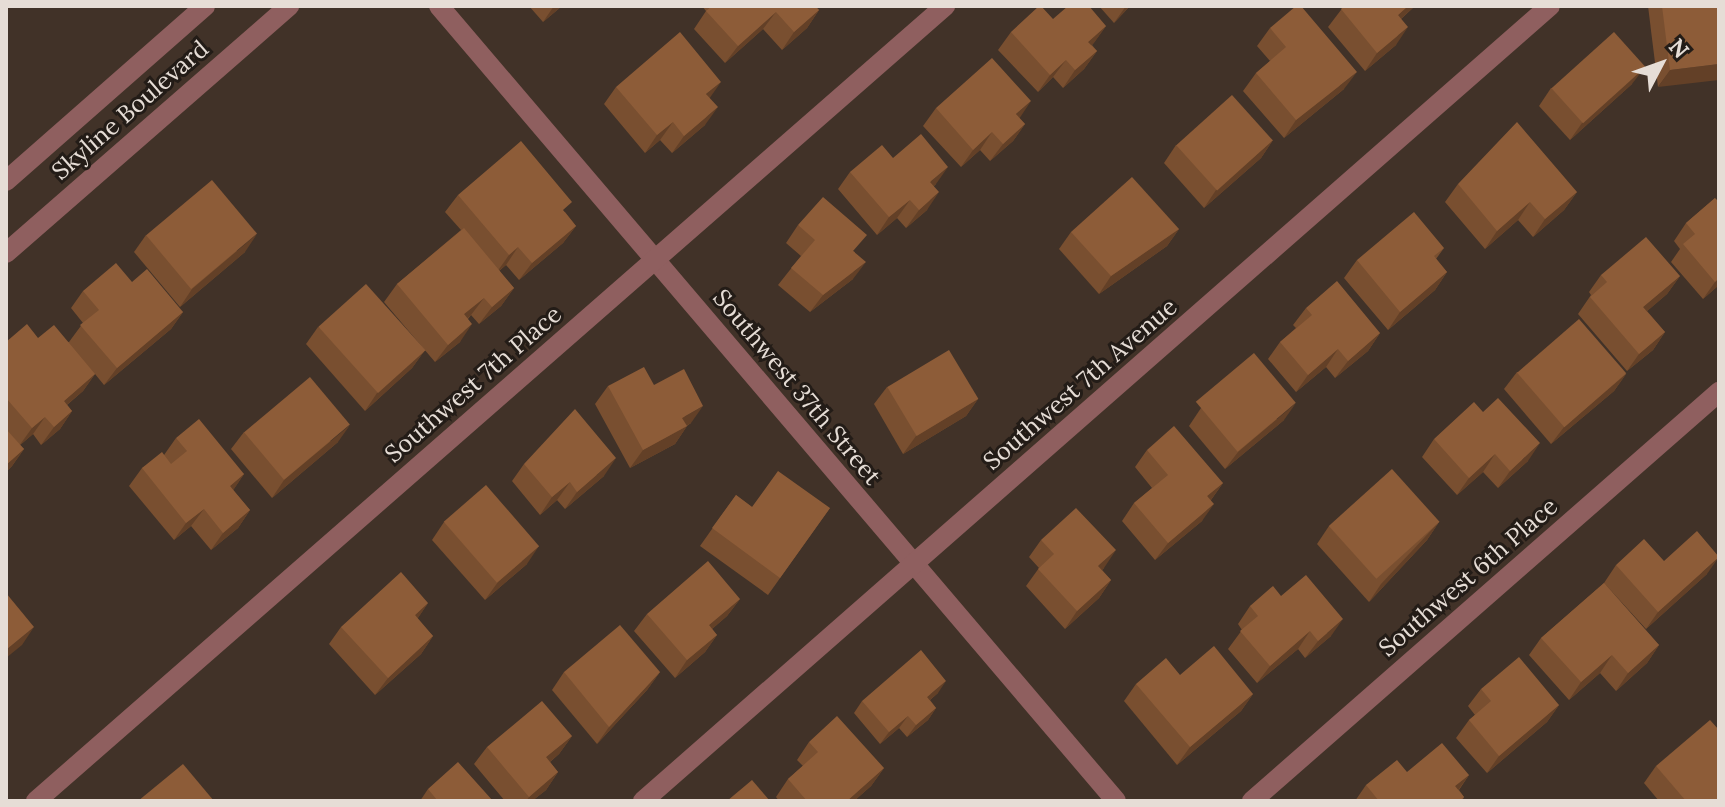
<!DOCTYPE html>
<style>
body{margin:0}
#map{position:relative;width:1725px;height:807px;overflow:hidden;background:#413228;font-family:Lora,serif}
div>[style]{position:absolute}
.minor>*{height:20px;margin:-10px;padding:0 10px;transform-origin:10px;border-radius:10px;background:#8f5f5f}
.tertiary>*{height:20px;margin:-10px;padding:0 10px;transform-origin:10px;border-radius:10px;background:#8f5f5f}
.wall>*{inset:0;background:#794f30}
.shaded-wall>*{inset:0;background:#634027}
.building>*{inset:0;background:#8d5c38;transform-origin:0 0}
span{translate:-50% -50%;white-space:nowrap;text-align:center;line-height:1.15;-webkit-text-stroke:6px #231c17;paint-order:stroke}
.street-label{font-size:24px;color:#e6ddd6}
.frame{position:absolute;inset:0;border:8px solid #e6ddd6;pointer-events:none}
.north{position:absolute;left:1621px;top:24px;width:80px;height:80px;-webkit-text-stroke:6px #231c17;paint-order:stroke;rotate:49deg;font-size:22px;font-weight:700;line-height:32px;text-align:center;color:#e6ddd6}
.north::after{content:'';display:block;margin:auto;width:28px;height:36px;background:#e6ddd6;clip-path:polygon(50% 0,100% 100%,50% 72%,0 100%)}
</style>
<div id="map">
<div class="minor">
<div style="left:439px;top:6px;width:1044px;rotate:49.58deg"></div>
<div style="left:36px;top:801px;width:1208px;rotate:-41.17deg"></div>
<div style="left:643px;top:801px;width:1206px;rotate:-41.24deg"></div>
<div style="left:1252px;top:801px;width:621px;rotate:-41.21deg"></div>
</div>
<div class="tertiary">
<div style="left:6px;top:181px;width:265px;rotate:-41.3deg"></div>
<div style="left:6px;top:253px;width:376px;rotate:-41.1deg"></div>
</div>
<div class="wall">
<div style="clip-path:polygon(529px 6px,562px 6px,543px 22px)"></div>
<div style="clip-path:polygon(702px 6px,815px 6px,819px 10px,807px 28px,782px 50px,763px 29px,725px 63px,694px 29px,706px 11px)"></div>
<div style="clip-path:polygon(1099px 6px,1130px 6px,1114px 23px)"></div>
<div style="clip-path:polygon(1344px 6px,1415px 6px,1401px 19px,1396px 45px,1365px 71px,1328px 27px)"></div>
<div style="clip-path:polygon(1648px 6px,1719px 6px,1658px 87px)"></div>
<div style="clip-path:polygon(1053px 19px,1106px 26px,1092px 45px,1097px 51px,1084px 69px,1063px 88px,1053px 77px,1038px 92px,998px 50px,1011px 32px)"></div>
<div style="clip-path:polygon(1270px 28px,1344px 89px,1284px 138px,1243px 91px,1256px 73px,1270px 61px,1257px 46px)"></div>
<div style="clip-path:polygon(1632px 84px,1570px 140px,1539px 106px,1551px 88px)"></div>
<div style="clip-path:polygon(616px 87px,710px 98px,705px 125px,672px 153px,660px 140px,645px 153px,604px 104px)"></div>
<div style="clip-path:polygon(936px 108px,1019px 118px,1025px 124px,1013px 141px,990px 161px,980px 150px,961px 167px,923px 126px)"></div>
<div style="clip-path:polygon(1273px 140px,1261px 158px,1204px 208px,1164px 163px,1176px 145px)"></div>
<div style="clip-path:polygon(893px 158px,936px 184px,934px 186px,927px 210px,906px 228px,897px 218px,877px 235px,838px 189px,850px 172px)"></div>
<div style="clip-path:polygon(1458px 184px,1577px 192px,1564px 210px,1533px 237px,1518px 220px,1485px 249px,1445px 202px)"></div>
<div style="clip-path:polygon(458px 195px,565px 212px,576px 226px,563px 243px,519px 280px,506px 265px,499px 271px,514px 288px,501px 306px,479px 324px,471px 315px,468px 319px,460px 342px,435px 362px,384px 302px,397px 284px,461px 230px,445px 212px)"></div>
<div style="clip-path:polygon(1715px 198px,1719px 285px,1703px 299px,1671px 262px,1680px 249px,1674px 241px,1686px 223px)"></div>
<div style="clip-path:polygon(798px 225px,855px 252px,853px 279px,810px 312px,778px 285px,801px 256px,786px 243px)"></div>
<div style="clip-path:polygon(1179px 229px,1167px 246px,1099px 294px,1059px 249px,1071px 232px)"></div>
<div style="clip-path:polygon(146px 235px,245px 252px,180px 307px,134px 252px)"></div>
<div style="clip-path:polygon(1444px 248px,1436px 259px,1447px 272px,1435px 290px,1388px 330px,1344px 278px,1357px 260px)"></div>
<div style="clip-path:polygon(1601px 275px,1680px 276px,1667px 294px,1647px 311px,1665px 332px,1653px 350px,1627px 371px,1578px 314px,1591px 295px,1589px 292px)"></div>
<div style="clip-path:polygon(132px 282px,183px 312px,171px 329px,104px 385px,95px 374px,83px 391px,67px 405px,72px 411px,60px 429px,41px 445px,33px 434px,20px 445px,24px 449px,12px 466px,6px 472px,6px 342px,38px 338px,69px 342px,83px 323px,71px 308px,83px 291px)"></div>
<div style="clip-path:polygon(1306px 308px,1380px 333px,1368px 351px,1335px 378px,1326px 367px,1296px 392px,1268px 359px,1280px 342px,1296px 328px,1293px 325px)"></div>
<div style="clip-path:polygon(318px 327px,425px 350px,412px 368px,365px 411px,306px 344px)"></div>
<div style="clip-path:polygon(1517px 372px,1626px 374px,1614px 391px,1551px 444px,1504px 389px)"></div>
<div style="clip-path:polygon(654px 385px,691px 423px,687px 426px,675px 444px,630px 468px,595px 404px,608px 386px)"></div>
<div style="clip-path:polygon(887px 387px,978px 399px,966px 416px,903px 454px,874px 404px)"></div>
<div style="clip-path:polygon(1201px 408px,1284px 420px,1225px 469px,1189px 426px)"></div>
<div style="clip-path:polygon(244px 432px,338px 442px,272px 498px,231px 449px)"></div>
<div style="clip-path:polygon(176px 438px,244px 474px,233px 490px,250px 510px,238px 528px,211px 550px,191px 526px,174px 540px,129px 486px,142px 468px,164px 455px)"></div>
<div style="clip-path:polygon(1434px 439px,1528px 461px,1498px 488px,1483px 472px,1457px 495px,1422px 457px)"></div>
<div style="clip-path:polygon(1147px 450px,1223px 483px,1211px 500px,1202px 521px,1155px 560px,1122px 521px,1134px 503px,1152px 488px,1135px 467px)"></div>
<div style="clip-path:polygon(524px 464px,604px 476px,565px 509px,557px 500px,540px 515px,512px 481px)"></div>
<div style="clip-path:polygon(736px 495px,752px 507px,830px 508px,768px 595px,700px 546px)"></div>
<div style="clip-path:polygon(444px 522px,527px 564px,485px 600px,432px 540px)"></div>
<div style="clip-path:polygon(1439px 522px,1427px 540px,1369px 602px,1317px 544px,1329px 526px)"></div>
<div style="clip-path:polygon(1041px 540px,1104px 568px,1102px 570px,1111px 580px,1099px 598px,1065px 629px,1026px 586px,1039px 568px,1029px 557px)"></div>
<div style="clip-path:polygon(1664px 561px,1707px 574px,1646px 629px,1605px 584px,1659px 645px,1647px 663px,1616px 691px,1600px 673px,1569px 700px,1529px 655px,1541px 638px,1604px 583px,1616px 565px)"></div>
<div style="clip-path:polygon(1281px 596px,1331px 636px,1305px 658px,1298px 649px,1257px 683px,1228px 649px,1242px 630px,1238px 624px,1250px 606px)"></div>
<div style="clip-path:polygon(740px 599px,727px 616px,712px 629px,717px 635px,705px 652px,675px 678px,634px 631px,647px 614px)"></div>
<div style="clip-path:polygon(428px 603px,417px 619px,433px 636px,421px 654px,375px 695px,329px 644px,341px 627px)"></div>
<div style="clip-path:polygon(564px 672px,660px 672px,647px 690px,597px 744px,552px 690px)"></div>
<div style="clip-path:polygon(1180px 675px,1253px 694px,1241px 711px,1177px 765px,1124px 701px,1136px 684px)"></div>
<div style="clip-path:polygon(1481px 689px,1559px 705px,1547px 722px,1487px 773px,1456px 738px,1469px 720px,1475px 715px,1468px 706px)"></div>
<div style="clip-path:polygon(938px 693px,930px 700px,936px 708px,928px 720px,907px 737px,899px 728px,880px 744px,854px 713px,862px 701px)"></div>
<div style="clip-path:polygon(572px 736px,559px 754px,550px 762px,558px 772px,546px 790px,532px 801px,505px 801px,474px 764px,487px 747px)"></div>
<div style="clip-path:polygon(809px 742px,884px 768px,871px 786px,854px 801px,779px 801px,776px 797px,788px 779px,803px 766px,797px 760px)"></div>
<div style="clip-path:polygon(1656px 766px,1719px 801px,1659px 801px,1644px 783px)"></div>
<div style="clip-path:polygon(1407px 772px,1469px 775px,1459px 790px,1464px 797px,1462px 801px,1355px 801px,1366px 785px)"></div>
<div style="clip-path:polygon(428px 789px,493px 801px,420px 801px)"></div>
</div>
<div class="shaded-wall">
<div style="clip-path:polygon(554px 6px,562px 6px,543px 22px)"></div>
<div style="clip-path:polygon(1126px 6px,1130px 6px,1114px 23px)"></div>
<div style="clip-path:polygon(1408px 6px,1415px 6px,1386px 32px,1398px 15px)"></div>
<div style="clip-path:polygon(819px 10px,807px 28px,782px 50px,794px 32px)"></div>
<div style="clip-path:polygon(776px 12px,763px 29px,725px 63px,738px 46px)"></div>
<div style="clip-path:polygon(1106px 26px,1094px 43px,1076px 59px,1088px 42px)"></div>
<div style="clip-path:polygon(1408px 27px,1396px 45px,1365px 71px,1377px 53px)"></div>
<div style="clip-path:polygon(1097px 51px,1084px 69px,1063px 88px,1075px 70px)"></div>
<div style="clip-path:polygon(1066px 60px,1053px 77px,1038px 92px,1050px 75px)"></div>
<div style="clip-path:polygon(1719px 64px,1719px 80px,1658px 87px,1670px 70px)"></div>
<div style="clip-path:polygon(1645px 67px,1632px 84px,1570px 140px,1582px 123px)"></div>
<div style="clip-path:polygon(1357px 72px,1344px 89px,1284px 138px,1296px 120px)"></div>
<div style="clip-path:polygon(721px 82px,709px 99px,706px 94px)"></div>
<div style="clip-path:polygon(1031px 101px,1019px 119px,1016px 114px)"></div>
<div style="clip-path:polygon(718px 107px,705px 125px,672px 153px,684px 136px)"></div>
<div style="clip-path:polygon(673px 122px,660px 140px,645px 153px,657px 135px)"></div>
<div style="clip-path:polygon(1025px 124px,1013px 141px,990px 161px,1003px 144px)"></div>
<div style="clip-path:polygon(992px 132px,980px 150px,961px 167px,973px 150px)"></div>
<div style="clip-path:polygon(1273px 140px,1261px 158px,1204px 208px,1216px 190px)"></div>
<div style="clip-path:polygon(948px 167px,936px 184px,918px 199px,930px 182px)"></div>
<div style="clip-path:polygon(939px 192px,927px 210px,906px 228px,919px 210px)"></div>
<div style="clip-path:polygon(1577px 192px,1564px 210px,1533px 237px,1545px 219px)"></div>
<div style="clip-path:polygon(910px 200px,897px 218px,877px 235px,889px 217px)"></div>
<div style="clip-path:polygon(1530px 202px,1518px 220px,1485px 249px,1497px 231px)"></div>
<div style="clip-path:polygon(576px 226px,563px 243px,519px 280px,532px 263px)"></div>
<div style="clip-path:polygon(1179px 229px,1167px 246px,1099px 294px,1111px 276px)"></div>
<div style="clip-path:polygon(257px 234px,245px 252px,180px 307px,192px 289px)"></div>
<div style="clip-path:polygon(518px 247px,506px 265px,497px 272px,509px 255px)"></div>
<div style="clip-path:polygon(866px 262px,853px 279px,810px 312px,823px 295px)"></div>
<div style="clip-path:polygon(1447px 272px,1435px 290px,1388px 330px,1400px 312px)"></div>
<div style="clip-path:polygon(1680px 276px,1667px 294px,1631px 325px,1643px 307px)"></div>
<div style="clip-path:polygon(1719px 278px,1719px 285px,1703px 299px,1715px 282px)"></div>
<div style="clip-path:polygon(514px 288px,501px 306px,479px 324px,492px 307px)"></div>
<div style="clip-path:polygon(484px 298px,471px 315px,452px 332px,464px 314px)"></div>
<div style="clip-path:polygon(183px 312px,171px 329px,104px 385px,117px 368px)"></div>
<div style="clip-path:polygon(472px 324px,460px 342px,435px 362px,448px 345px)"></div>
<div style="clip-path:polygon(1665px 332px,1653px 350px,1627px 371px,1639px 354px)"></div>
<div style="clip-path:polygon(1380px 333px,1368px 351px,1335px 378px,1348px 361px)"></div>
<div style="clip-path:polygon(1338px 349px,1326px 367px,1296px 392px,1308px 375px)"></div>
<div style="clip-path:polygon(425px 350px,412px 368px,365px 411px,377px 393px)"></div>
<div style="clip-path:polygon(95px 374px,83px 391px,51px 418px,64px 401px)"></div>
<div style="clip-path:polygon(1626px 374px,1614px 391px,1551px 444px,1564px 427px)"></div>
<div style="clip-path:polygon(978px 399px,966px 416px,903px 454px,916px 436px)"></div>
<div style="clip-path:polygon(1296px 403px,1284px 420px,1225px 469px,1238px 452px)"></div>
<div style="clip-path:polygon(703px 406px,691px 423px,670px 435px,682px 418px)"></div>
<div style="clip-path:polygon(72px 411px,60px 429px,41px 445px,54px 427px)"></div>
<div style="clip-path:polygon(45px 417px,33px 434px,19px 446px,32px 428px)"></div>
<div style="clip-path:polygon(350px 425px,338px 442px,272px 498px,284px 480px)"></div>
<div style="clip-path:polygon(687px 426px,675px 444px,630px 468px,643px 450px)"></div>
<div style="clip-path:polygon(1540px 443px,1528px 461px,1498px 488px,1510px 471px)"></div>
<div style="clip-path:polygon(24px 449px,12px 466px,6px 472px,6px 465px)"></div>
<div style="clip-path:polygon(1495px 454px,1483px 472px,1457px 495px,1469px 478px)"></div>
<div style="clip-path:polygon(616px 458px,604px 476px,565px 509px,577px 492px)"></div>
<div style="clip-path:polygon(244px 474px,232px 492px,230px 486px)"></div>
<div style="clip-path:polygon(570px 482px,557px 500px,540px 515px,552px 497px)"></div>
<div style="clip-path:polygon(1223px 483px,1210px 501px,1207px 496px)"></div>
<div style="clip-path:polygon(1214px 504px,1202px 521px,1155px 560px,1168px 543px)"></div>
<div style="clip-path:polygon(204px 509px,191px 526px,174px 540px,186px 523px)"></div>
<div style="clip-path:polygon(250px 510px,238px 528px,211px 550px,223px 533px)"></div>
<div style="clip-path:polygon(1439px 522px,1427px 540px,1369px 602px,1381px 584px)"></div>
<div style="clip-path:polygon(539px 546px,527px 564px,485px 600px,498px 582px)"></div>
<div style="clip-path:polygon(1116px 550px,1104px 568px,1086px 584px,1098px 566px)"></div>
<div style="clip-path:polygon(1719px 557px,1707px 574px,1646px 629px,1658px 612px)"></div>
<div style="clip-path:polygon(1111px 580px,1099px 598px,1065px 629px,1077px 611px)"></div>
<div style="clip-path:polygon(740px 599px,727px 616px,696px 643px,709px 625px)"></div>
<div style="clip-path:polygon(428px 603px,416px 621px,415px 615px)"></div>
<div style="clip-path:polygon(1343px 619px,1331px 636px,1305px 658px,1318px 641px)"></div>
<div style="clip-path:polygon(34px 627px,22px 645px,6px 658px,6px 650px)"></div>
<div style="clip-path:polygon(1310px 631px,1298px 649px,1257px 683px,1270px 666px)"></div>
<div style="clip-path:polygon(717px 635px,705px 652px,675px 678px,687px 660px)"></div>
<div style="clip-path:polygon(433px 636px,421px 654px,375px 695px,388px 678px)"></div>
<div style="clip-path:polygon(1659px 645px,1647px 663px,1616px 691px,1628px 673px)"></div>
<div style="clip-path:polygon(1612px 655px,1600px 673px,1569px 700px,1581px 682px)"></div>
<div style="clip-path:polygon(660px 672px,647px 690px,597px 744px,609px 727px)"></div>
<div style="clip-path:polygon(946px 681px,938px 693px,919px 709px,927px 697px)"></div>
<div style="clip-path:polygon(1253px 694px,1241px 711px,1177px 765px,1190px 747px)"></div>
<div style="clip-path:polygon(1559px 705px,1547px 722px,1487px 773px,1499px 756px)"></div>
<div style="clip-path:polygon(936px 708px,928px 720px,907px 737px,916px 725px)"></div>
<div style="clip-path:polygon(908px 716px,899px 728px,880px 744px,889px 732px)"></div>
<div style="clip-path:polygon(572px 736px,559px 754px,534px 775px,546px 757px)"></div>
<div style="clip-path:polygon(884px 768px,871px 786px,854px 801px,847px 801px)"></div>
<div style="clip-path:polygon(558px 772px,546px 790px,532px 801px,526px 801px,529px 797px)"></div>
<div style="clip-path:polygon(1469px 775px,1456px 793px,1455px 786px)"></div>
</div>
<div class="building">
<div style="clip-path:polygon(712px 6px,815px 6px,819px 10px,794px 32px,776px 12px,738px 46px,706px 11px)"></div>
<div style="clip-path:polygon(1039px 6px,1041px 6px,1053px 19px,1068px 6px,1089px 6px,1106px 26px,1088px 42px,1097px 51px,1075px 70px,1066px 60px,1050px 75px,1011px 32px)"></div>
<div style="clip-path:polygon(1296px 6px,1301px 6px,1357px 72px,1296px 120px,1256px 73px,1286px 47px,1270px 28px)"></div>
<div style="clip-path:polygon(1344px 6px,1408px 6px,1398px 15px,1408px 27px,1377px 53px,1341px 9px)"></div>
<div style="clip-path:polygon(1662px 6px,1719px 6px,1719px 64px,1670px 70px)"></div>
<div style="clip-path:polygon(680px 32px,721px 82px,706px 94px,718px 107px,684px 136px,673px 122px,657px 135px,616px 87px)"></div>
<div style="left:1614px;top:32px;width:47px;height:84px;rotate:48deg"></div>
<div style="clip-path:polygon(992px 58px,1031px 101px,1016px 114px,1025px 124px,1003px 144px,992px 132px,973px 150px,936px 108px)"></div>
<div style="left:1232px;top:95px;width:61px;height:75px;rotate:48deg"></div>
<div style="clip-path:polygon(1517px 122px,1577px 192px,1545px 219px,1530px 202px,1497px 231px,1458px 184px)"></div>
<div style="clip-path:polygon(921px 134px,948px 167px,930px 182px,939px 192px,919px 210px,910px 200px,889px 217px,850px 172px,882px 145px,893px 158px)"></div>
<div style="clip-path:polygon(521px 141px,572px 202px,563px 210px,576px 226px,532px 263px,518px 247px,509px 255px,458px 195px)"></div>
<div style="clip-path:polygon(1132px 177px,1179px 229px,1111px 276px,1071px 232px)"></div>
<div style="left:212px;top:180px;width:70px;height:86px;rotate:50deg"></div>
<div style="clip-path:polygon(823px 197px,867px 235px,853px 251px,866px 262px,823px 295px,791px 268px,815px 240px,798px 225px)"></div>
<div style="clip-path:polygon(1715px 198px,1719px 202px,1719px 278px,1715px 282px,1683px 244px,1695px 234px,1686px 223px)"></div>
<div style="clip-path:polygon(1414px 212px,1444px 248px,1434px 256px,1447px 272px,1400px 312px,1357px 260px)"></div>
<div style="clip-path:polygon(464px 228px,514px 288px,492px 307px,484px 298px,464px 314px,472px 324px,448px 345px,397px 284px)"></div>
<div style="clip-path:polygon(1646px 237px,1680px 276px,1643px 307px,1665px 332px,1639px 354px,1590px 297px,1607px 282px,1601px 275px)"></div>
<div style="clip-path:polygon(116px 263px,132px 282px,147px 269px,183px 312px,117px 368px,80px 325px,99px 310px,83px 291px)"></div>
<div style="clip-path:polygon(1337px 281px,1380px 333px,1348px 361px,1338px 349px,1308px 375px,1280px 342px,1312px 315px,1306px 308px)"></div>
<div style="left:366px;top:284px;width:89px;height:64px;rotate:48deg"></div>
<div style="left:1579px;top:319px;width:72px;height:82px;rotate:49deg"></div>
<div style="clip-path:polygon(27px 324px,38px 338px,54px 325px,95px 374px,64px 401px,72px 411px,54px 427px,45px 417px,32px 428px,6px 398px,6px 342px)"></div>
<div style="left:949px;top:350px;width:57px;height:72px;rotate:59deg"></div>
<div style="left:1254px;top:353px;width:65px;height:76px;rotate:50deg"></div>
<div style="clip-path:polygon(644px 367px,654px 385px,684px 369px,703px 406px,682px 418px,687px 426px,643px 450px,608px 386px)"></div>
<div style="left:310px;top:377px;width:62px;height:86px;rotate:50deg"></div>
<div style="clip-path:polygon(1498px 398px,1540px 443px,1510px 471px,1495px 454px,1469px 478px,1434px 439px,1474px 402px,1483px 412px)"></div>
<div style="clip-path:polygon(575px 409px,616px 458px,577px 492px,570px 482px,552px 497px,524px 464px)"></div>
<div style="clip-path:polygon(199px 419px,244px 474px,230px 486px,250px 510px,223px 533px,204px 509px,186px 523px,142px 468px,162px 452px,171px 464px,187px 451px,176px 438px)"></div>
<div style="clip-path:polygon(1174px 426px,1223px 483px,1207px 496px,1214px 504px,1168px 543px,1134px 503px,1168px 475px,1147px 450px)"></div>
<div style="clip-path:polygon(6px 429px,24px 449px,6px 465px)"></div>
<div style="left:1392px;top:469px;width:71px;height:85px;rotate:48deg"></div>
<div style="clip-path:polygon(778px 471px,830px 508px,780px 578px,712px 528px,736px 495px,752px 507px)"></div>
<div style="left:486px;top:485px;width:81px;height:56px;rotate:49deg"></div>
<div style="clip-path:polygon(1076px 508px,1116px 550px,1098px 566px,1111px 580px,1077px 611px,1038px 569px,1054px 554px,1041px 540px)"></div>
<div style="clip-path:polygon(1697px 531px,1719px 557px,1658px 612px,1616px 565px,1644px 539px,1664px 561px)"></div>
<div style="clip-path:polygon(708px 561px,740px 599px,709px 625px,717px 635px,687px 660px,647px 614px)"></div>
<div style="clip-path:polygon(401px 572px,428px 603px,415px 615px,433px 636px,388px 678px,341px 627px)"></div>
<div style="clip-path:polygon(1306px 575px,1343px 619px,1318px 641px,1310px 631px,1270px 666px,1240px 631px,1258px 616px,1250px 606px,1273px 586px,1281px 596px)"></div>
<div style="clip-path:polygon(1604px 583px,1659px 645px,1628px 673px,1612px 655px,1581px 682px,1541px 638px)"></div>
<div style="clip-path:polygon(6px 593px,34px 627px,6px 650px)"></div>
<div style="clip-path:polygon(620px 625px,660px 672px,609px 727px,564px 672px)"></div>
<div style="clip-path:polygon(1214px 646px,1253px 694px,1190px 747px,1136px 684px,1166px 658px,1180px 675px)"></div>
<div style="clip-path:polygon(921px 650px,946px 681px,927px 697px,936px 708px,916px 725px,908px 716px,889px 732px,862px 701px)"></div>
<div style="clip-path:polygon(1519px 657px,1559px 705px,1499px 756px,1469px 720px,1491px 701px,1481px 689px)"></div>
<div style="clip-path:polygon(542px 701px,572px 736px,546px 757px,558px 772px,529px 797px,487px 747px)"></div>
<div style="clip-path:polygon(837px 716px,884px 768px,847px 801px,807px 801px,788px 779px,818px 752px,809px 742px)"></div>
<div style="clip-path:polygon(1710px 720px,1719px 730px,1719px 801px,1686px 801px,1656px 766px)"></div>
<div style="clip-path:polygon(1442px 743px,1469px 775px,1455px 786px,1464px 797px,1460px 801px,1379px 801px,1366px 785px,1397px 760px,1407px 772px)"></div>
<div style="clip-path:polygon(458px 762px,493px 801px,436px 801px,437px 800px,428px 789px)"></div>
<div style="clip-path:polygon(183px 764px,214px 801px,138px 801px)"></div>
<div style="clip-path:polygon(752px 780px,770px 801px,727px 801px)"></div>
</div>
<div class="street-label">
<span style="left:130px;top:110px;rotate:-41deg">Skyline Boulevard</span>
<span style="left:473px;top:384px;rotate:-41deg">Southwest 7th Place</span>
<span style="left:1080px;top:384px;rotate:-41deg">Southwest 7th Avenue</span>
<span style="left:797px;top:387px;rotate:50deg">Southwest 37th Street</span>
<span style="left:1468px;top:577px;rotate:-41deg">Southwest 6th Place</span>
</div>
<div class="frame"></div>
<div class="north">N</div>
</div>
